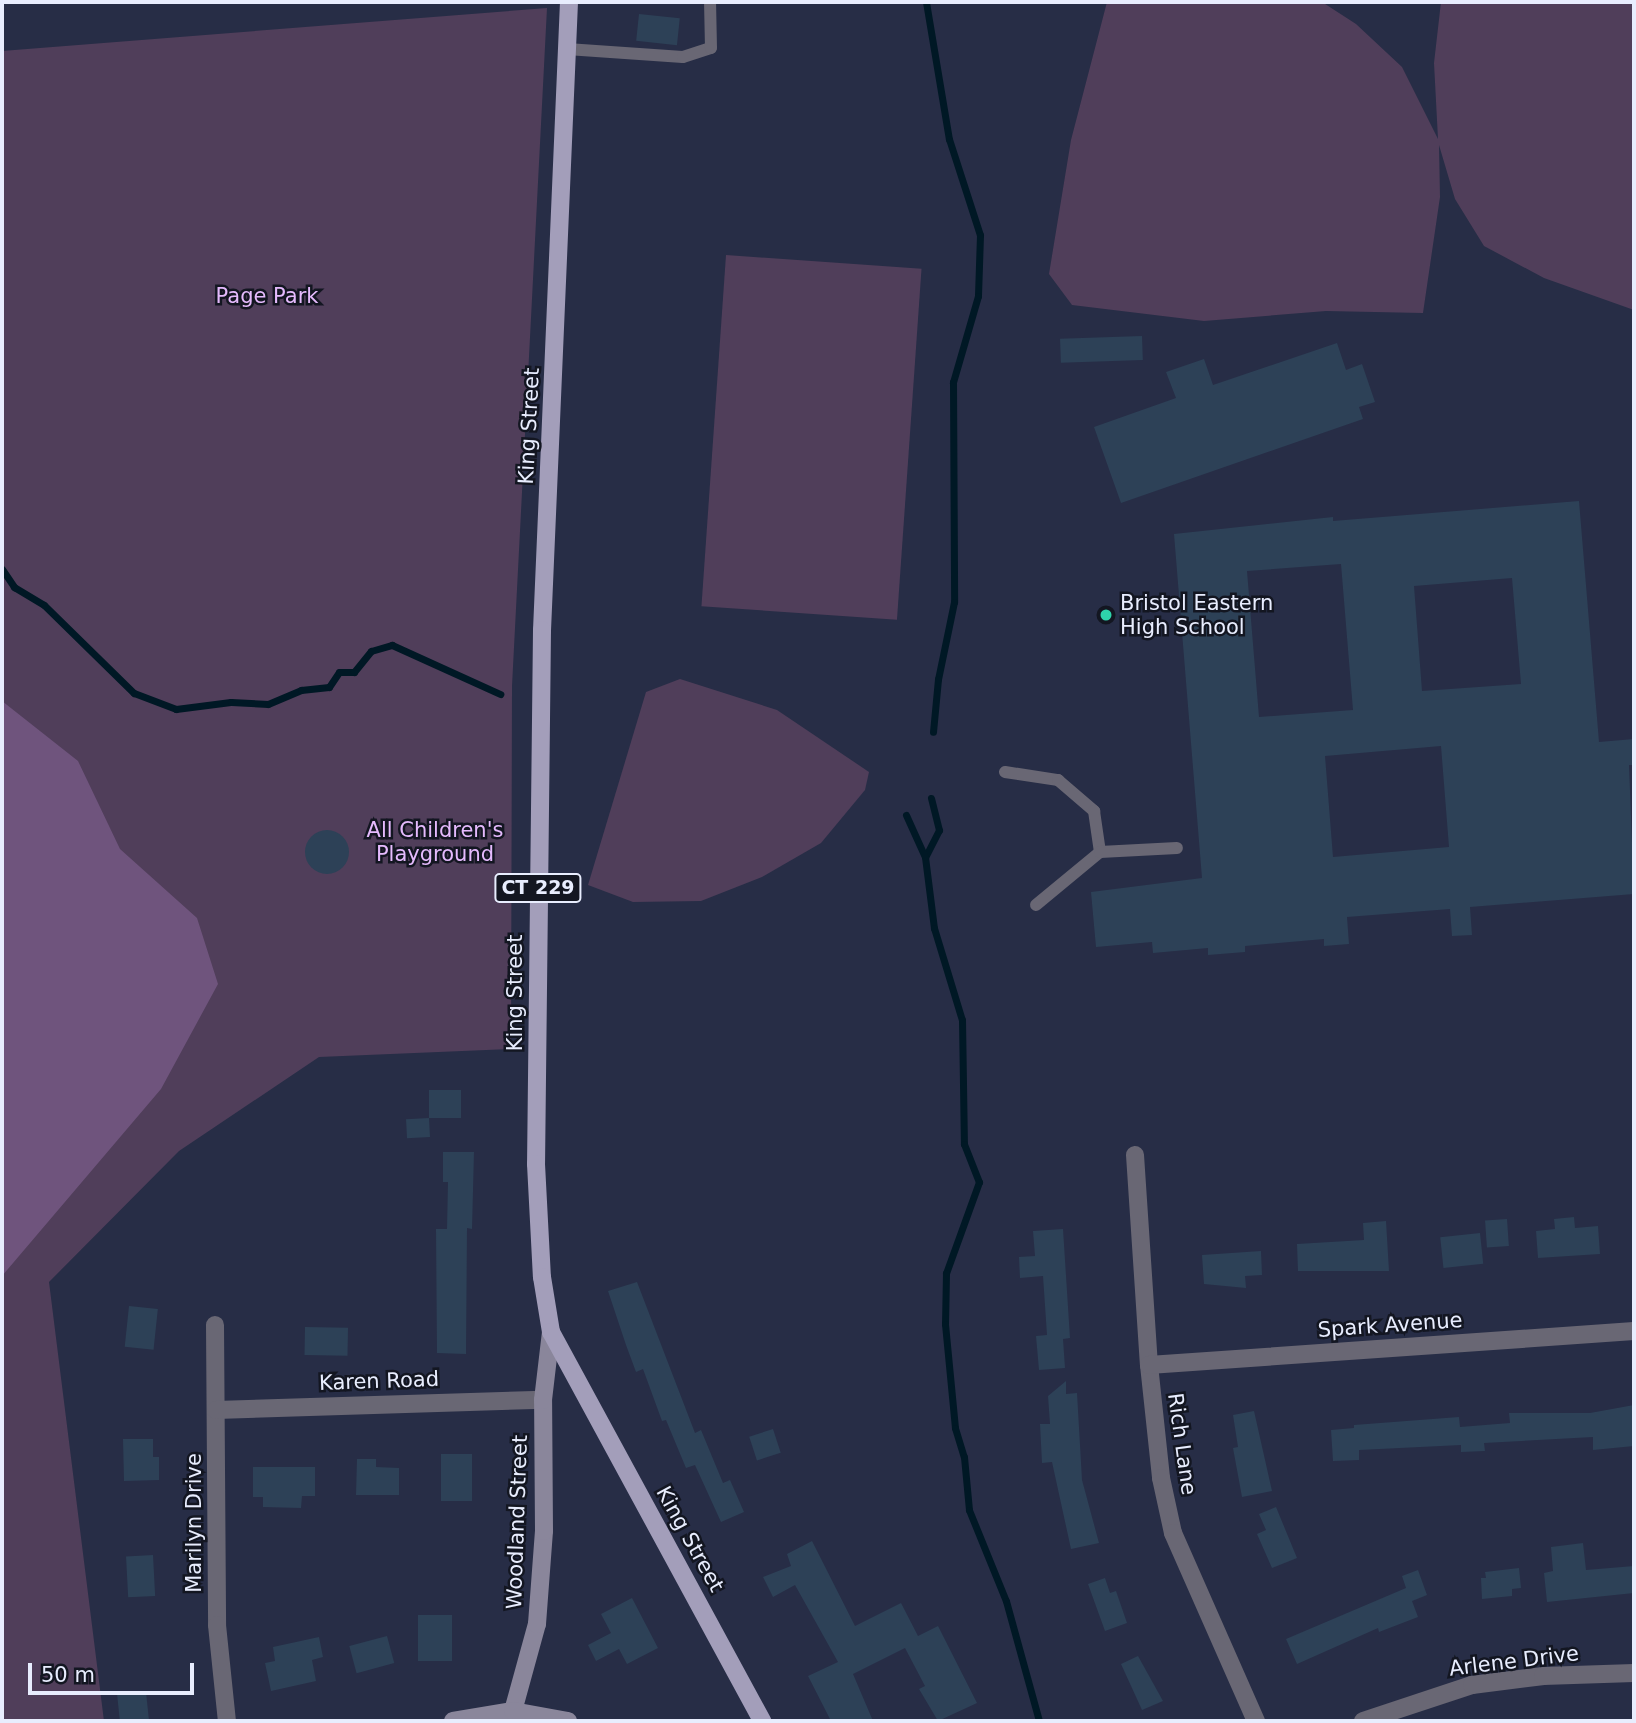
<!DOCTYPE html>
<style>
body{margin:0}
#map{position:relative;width:1636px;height:1723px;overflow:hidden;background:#272d46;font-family:"DejaVu Sans",sans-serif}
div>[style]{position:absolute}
.green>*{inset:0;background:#503e5a;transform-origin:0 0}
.forest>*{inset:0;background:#6f547d}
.stream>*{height:7px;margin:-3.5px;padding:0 3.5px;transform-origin:3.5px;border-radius:3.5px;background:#001825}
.building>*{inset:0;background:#2d4157;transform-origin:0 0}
.round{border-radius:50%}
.lane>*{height:12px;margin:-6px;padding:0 6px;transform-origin:6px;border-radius:6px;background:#696774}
.street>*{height:18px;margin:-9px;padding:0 9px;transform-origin:9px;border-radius:9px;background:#696774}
.secondary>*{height:18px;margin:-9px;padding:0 9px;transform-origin:9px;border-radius:9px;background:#8a869b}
.primary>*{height:18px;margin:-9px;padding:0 9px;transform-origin:9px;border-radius:9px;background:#a39eba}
.dots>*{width:19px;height:19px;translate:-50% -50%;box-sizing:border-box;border:4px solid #131621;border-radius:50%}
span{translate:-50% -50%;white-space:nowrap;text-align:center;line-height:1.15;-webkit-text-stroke:5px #131621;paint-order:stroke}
.shield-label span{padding:2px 5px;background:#131621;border:2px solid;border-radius:5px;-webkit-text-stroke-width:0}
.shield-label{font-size:19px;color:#e8edfe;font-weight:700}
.park-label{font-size:21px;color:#e5bafd}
.street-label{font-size:21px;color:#e8edfe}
.poi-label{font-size:21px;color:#e8edfe}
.left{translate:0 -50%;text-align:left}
.frame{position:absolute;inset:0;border:4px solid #e8edfe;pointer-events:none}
.scale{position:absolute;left:28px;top:1663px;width:166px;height:32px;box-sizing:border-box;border:4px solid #e8edfe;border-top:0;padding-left:9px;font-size:21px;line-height:24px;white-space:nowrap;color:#e8edfe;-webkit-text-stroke:5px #131621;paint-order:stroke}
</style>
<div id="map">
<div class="green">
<div style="clip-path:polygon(1107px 2px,1322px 2px,1356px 24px,1402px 67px,1438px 139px,1434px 63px,1441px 2px,1634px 2px,1634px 310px,1544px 278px,1484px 246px,1455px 199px,1439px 145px,1440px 197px,1423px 313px,1326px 311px,1204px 321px,1072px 305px,1049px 274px,1071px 140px)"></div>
<div style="clip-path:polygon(547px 8px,512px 686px,511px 1049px,319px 1057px,179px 1151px,49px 1282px,104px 1721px,2px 1721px,2px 51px)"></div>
<div style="left:726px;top:255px;width:196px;height:352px;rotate:4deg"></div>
<div style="clip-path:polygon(680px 679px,777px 710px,869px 772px,865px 790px,821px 843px,762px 877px,701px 901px,633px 902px,588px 885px,646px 692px)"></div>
</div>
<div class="forest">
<div style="clip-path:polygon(2px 701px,78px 761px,120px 849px,197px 918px,218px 984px,161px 1089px,2px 1276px)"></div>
</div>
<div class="stream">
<div style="left:926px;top:2px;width:139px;rotate:80.5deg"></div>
<div style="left:949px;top:139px;width:101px;rotate:72.1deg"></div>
<div style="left:980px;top:235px;width:61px;rotate:91.9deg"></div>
<div style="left:978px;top:296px;width:90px;rotate:106.2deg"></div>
<div style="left:953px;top:382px;width:220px;rotate:89.7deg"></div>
<div style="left:954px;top:602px;width:79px;rotate:101.7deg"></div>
<div style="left:938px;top:679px;width:53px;rotate:95.4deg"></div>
<div style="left:2px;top:569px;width:22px;rotate:56deg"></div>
<div style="left:14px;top:587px;width:35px;rotate:31deg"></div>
<div style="left:44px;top:605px;width:126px;rotate:44.4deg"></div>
<div style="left:134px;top:693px;width:45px;rotate:20.9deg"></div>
<div style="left:176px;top:709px;width:55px;rotate:-7.3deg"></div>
<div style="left:231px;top:702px;width:37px;rotate:3deg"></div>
<div style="left:268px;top:704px;width:36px;rotate:-23deg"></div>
<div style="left:301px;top:690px;width:28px;rotate:-6deg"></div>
<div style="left:329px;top:687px;width:18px;rotate:-56deg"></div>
<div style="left:339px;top:672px;width:15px"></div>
<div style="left:354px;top:672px;width:27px;rotate:-51deg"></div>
<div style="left:371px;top:651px;width:22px;rotate:-16deg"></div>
<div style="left:392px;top:645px;width:119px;rotate:24.4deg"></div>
<div style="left:931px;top:798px;width:33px;rotate:76deg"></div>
<div style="left:939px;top:830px;width:30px;rotate:117deg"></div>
<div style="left:925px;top:857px;width:72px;rotate:82.8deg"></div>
<div style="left:934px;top:928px;width:96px;rotate:73.1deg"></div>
<div style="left:962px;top:1020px;width:124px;rotate:89.1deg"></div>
<div style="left:964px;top:1144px;width:41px;rotate:68.5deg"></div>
<div style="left:979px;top:1182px;width:97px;rotate:109.9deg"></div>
<div style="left:946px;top:1273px;width:51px;rotate:91.1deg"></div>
<div style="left:945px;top:1324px;width:104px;rotate:84.5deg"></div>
<div style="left:955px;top:1428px;width:30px;rotate:73deg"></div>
<div style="left:964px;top:1457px;width:53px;rotate:84.6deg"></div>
<div style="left:969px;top:1510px;width:98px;rotate:67.9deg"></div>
<div style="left:1006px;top:1601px;width:124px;rotate:74.6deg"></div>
<div style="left:906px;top:815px;width:46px;rotate:65.7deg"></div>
</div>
<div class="building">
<div style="left:639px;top:14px;width:41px;height:27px;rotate:6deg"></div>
<div style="left:1142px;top:336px;width:24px;height:82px;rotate:88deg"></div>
<div style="clip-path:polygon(1337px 343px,1346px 370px,1362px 364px,1375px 402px,1359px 407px,1363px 419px,1121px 503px,1094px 427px,1176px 398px,1166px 372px,1204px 359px,1213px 385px)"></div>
<div style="clip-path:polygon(evenodd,1579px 501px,1599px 742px,1634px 739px,1634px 765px,1629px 765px,1634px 894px,1470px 907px,1472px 935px,1452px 936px,1450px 909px,1347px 917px,1349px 944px,1324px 946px,1324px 939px,1245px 946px,1245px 952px,1208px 955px,1208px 948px,1153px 953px,1152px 942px,1096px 947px,1091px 892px,1202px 878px,1174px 534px,1333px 517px,1333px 521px,1579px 501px,1341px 564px,1353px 710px,1259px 717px,1247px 571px,1341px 564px,1579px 501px,1512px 578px,1521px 684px,1422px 691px,1414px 586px,1512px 578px,1579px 501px,1441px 746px,1449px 847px,1333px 857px,1325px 756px,1441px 746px)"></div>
<div class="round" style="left:305px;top:830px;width:44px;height:44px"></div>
<div style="left:429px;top:1090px;width:32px;height:28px"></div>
<div style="left:429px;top:1118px;width:19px;height:23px;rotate:87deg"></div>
<div style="clip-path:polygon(443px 1152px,474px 1152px,472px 1229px,467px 1228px,466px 1354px,437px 1353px,436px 1229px,447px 1229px,448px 1182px,443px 1182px)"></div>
<div style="clip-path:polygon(1574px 1217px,1575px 1228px,1598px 1226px,1600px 1254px,1538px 1258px,1536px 1231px,1555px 1229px,1554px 1219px)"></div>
<div style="left:1507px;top:1219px;width:27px;height:22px;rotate:86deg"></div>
<div style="clip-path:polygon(1386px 1221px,1389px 1271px,1298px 1271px,1297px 1244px,1364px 1240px,1363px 1223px)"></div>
<div style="clip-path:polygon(1063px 1229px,1070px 1338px,1063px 1339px,1065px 1368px,1039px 1370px,1036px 1336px,1047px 1335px,1043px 1276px,1020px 1278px,1019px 1257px,1035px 1256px,1033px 1231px)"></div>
<div style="left:1480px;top:1233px;width:31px;height:40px;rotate:84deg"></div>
<div style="clip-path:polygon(1261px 1251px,1262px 1275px,1245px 1276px,1246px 1288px,1204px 1284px,1202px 1255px)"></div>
<div style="clip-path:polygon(637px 1282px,695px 1433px,701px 1430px,723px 1483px,730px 1480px,744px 1512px,721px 1522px,695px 1465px,686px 1468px,666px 1420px,662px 1421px,643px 1369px,636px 1372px,626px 1345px,608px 1291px)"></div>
<div style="left:129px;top:1306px;width:29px;height:41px;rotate:6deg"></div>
<div style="left:305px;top:1327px;width:43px;height:28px;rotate:1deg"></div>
<div style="clip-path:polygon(1066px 1381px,1066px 1394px,1077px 1393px,1082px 1480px,1099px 1543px,1071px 1549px,1052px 1462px,1042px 1463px,1040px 1424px,1050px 1424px,1048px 1396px)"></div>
<div style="clip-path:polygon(1634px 1405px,1634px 1446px,1593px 1450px,1593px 1437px,1484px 1443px,1485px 1451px,1461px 1452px,1461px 1445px,1359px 1450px,1359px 1460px,1333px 1461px,1331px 1430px,1354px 1428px,1354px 1425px,1459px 1417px,1460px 1427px,1510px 1423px,1509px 1413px,1590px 1413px)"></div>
<div style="clip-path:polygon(1254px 1411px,1272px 1491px,1242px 1497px,1233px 1448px,1238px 1447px,1233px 1415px)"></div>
<div style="left:773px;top:1429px;width:25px;height:25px;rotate:72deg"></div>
<div style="clip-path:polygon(123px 1439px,153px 1439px,153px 1457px,159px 1457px,159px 1480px,124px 1481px)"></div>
<div style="left:441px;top:1454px;width:31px;height:47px"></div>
<div style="clip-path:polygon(357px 1459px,376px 1459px,376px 1467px,399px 1468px,399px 1495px,356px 1495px)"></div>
<div style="clip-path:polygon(253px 1467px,315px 1467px,315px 1496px,302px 1496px,301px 1508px,263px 1507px,263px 1497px,253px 1497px)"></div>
<div style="clip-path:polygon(1276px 1507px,1297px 1558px,1272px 1568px,1257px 1534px,1266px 1530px,1259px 1514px)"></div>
<div style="clip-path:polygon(812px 1541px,855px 1626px,901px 1603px,918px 1636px,938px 1626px,977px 1703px,938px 1721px,919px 1689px,925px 1686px,905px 1648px,853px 1674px,873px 1721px,831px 1721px,808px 1676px,838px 1662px,795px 1585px,773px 1597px,763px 1577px,791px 1566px,787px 1554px)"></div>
<div style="clip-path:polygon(1583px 1543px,1586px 1570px,1634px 1566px,1634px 1593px,1547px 1602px,1544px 1573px,1553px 1571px,1551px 1547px)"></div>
<div style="left:153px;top:1555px;width:41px;height:27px;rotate:87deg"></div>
<div style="clip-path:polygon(1519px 1568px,1521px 1588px,1512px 1589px,1512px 1596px,1482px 1599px,1481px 1578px,1486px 1578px,1485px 1572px)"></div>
<div style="clip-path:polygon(1418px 1570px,1427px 1595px,1412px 1601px,1418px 1617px,1379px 1632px,1378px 1628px,1297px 1664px,1286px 1639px,1406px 1588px,1402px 1576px)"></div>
<div style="clip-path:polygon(1105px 1578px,1110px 1593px,1116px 1591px,1127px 1623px,1105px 1631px,1088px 1584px)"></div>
<div style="clip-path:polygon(632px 1598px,658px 1648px,627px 1664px,619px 1649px,596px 1661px,588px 1645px,611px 1633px,601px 1614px)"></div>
<div style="left:418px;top:1615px;width:34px;height:46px"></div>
<div style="left:387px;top:1636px;width:28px;height:39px;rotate:75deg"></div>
<div style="clip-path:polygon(319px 1637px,323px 1657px,312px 1660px,316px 1681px,271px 1691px,265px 1663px,275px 1661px,273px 1647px)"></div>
<div style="clip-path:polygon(1138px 1656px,1163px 1701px,1142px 1710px,1121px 1664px)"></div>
<div style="left:146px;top:1692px;width:29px;height:29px;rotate:84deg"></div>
</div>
<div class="lane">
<div style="left:567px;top:49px;width:116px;rotate:3.9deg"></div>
<div style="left:683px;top:57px;width:29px;rotate:-18deg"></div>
<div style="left:711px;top:48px;width:46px;rotate:-91.2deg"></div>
<div style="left:1005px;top:772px;width:54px;rotate:8.6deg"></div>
<div style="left:1058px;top:780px;width:48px;rotate:40.7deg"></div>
<div style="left:1094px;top:811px;width:41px;rotate:81.7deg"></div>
<div style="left:1100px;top:852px;width:83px;rotate:140.4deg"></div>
<div style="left:1100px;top:852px;width:77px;rotate:-3deg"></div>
</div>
<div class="street">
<div style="left:1135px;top:1155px;width:210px;rotate:86.2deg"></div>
<div style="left:1149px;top:1365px;width:114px;rotate:83.9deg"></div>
<div style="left:1161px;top:1478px;width:56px;rotate:77.7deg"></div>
<div style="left:1173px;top:1533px;width:206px;rotate:66.2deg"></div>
<div style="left:215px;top:1325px;width:300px;rotate:89.6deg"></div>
<div style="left:217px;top:1625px;width:97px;rotate:84.1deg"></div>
<div style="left:1149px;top:1365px;width:486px;rotate:-4deg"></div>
<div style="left:216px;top:1410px;width:327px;rotate:-1.8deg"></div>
<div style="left:1363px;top:1721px;width:115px;rotate:-18.3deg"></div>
<div style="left:1472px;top:1685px;width:72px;rotate:-7.2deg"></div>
<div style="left:1543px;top:1676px;width:91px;rotate:-1.9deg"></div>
</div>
<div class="secondary">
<div style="left:513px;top:1711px;width:90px;rotate:-74.6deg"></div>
<div style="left:537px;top:1624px;width:93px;rotate:-85.7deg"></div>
<div style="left:544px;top:1531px;width:131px;rotate:-90.4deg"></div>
<div style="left:543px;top:1400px;width:68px;rotate:-83.3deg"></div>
<div style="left:453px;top:1721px;width:61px;rotate:-9.5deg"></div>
<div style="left:513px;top:1711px;width:56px;rotate:10.3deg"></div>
</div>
<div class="primary">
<div style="left:569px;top:2px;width:629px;rotate:92.46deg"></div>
<div style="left:542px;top:630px;width:534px;rotate:90.64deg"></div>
<div style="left:536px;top:1164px;width:113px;rotate:87deg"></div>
<div style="left:542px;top:1277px;width:56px;rotate:80.7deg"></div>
<div style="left:551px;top:1332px;width:443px;rotate:61.5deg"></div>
</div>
<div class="dots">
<div style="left:1106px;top:615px;background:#2ed4ab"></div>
</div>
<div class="shield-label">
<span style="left:538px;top:888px">CT 229</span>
</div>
<div class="park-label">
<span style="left:267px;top:296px">Page Park</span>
<span style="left:435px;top:842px">All Children's<br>Playground</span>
</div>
<div class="street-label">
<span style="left:529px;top:426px;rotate:-87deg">King Street</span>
<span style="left:515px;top:993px;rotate:-90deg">King Street</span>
<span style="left:1390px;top:1325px;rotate:-4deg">Spark Avenue</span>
<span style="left:379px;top:1381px;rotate:-2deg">Karen Road</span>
<span style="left:1182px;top:1444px;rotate:82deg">Rich Lane</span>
<span style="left:517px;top:1522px;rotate:-88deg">Woodland Street</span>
<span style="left:194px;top:1523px;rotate:-90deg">Marilyn Drive</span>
<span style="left:690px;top:1539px;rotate:61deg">King Street</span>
<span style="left:1514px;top:1661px;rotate:-7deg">Arlene Drive</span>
</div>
<div class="poi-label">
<span class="left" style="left:1120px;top:615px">Bristol Eastern<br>High School</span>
</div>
<div class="frame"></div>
<div class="scale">50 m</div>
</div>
